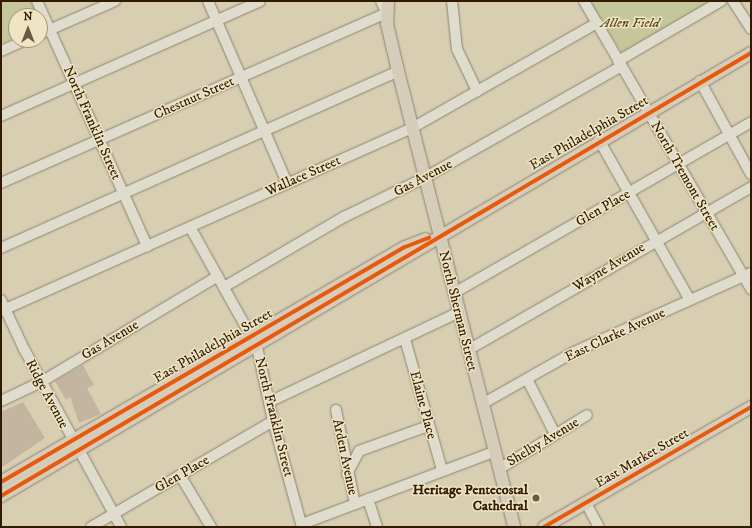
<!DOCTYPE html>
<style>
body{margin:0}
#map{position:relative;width:752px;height:528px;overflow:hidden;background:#d8cfb3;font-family:"IM FELL DW Pica",serif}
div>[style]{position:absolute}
.green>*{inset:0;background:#c5c69a}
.building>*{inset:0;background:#c4b5a1}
.roads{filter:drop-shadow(0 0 1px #8c8470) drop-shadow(0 0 1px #8c8470)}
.minor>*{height:10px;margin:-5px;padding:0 5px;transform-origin:5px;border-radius:5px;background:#e0dccd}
.major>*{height:12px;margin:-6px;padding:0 6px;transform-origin:6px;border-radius:6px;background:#d5ccb9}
.cycleway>*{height:4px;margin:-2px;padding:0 2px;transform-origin:2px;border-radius:2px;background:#e8590c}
.dots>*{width:11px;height:11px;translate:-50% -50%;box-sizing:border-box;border:2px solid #efe5c4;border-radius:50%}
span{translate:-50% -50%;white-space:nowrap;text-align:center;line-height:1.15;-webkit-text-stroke:3px #efe5c4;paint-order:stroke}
.park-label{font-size:14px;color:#594c28;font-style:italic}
.street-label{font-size:14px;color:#311b00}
.poi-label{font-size:14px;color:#311b00;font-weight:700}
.right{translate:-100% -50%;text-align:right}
.frame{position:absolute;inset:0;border:2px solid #311b00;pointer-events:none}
.north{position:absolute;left:8px;top:8px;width:40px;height:40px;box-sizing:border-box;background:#efe5c4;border:1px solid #a39476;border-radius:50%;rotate:0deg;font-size:11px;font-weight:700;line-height:16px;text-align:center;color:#311b00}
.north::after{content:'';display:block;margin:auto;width:14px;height:18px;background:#6b5a3f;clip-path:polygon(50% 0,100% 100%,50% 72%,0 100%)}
</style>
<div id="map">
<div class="green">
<div style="clip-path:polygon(1px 1px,33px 1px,42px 19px,42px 23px,40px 16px,16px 16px,16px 37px,1px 43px)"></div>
<div style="clip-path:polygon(590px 1px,711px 1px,622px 53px)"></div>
</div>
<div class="building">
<div style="clip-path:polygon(83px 365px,94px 385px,87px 388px,101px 414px,79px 423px,70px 397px,66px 400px,55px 381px)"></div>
<div style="clip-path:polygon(23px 402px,45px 438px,1px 468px,1px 412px)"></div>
</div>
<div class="roads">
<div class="minor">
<div style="left:37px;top:1px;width:269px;rotate:65.8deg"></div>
<div style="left:208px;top:1px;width:198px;rotate:66.5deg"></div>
<div style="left:452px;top:1px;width:48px;rotate:84.1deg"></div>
<div style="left:457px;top:49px;width:47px;rotate:64.5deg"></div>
<div style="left:584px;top:1px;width:333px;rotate:59.9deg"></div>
<div style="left:733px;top:1px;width:33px;rotate:57deg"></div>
<div style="left:40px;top:34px;width:82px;rotate:-23.7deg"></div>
<div style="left:1px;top:51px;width:27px;rotate:-24deg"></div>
<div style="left:618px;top:61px;width:119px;rotate:-30.2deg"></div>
<div style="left:700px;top:81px;width:106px;rotate:61.3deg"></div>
<div style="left:1px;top:116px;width:283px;rotate:-23.9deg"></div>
<div style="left:599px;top:140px;width:184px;rotate:60.4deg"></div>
<div style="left:1px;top:183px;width:422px;rotate:-23.8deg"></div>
<div style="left:387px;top:13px;width:13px;rotate:-117deg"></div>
<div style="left:190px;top:227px;width:137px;rotate:60.8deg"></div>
<div style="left:257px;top:347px;width:76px;rotate:77.8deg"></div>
<div style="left:273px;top:421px;width:110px;rotate:74.7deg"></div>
<div style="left:1px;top:248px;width:435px;rotate:-24deg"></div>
<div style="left:224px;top:287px;width:139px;rotate:-30.3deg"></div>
<div style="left:344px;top:217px;width:89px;rotate:-26deg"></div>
<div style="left:424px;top:178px;width:227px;rotate:-29.5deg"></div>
<div style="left:454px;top:293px;width:343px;rotate:-29.9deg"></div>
<div style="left:1px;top:300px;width:54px;rotate:64.9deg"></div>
<div style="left:24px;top:349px;width:203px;rotate:61.4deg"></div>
<div style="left:1px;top:311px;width:450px;rotate:-24deg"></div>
<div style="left:412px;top:128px;width:213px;rotate:-29.6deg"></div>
<div style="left:405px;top:339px;width:136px;rotate:74.2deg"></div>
<div style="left:468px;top:350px;width:327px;rotate:-29.9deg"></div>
<div style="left:527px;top:379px;width:62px;rotate:63deg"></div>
<div style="left:1px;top:401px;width:44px;rotate:-25.4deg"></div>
<div style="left:41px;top:382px;width:206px;rotate:-30.9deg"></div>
<div style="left:269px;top:402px;width:210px;rotate:-25.3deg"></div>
<div style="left:482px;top:404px;width:106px;rotate:-29.5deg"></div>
<div style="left:574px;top:352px;width:194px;rotate:-24.1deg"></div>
<div style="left:336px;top:410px;width:96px;rotate:78.6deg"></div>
<div style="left:499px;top:469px;width:103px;rotate:-31.5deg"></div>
<div style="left:347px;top:474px;width:26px;rotate:-62deg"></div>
<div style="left:359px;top:451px;width:73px;rotate:-19.9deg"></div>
<div style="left:180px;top:475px;width:61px;rotate:59.2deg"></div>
<div style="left:368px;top:499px;width:29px;rotate:72deg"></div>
<div style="left:586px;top:503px;width:27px;rotate:62deg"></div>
<div style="left:302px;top:524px;width:205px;rotate:-20.6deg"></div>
<div style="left:91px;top:527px;width:211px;rotate:-30.2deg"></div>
</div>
<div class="major">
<div style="left:388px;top:1px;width:23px;rotate:92deg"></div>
<div style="left:387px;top:24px;width:48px;rotate:76.8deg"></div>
<div style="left:398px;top:71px;width:471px;rotate:75.7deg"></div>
<div style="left:1px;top:482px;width:467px;rotate:-30.2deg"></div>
<div style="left:405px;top:247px;width:22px;rotate:-21deg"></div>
<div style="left:1px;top:496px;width:871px;rotate:-30.57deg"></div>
<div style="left:544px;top:527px;width:239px;rotate:-30.1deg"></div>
</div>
</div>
<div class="cycleway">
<div style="left:1px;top:482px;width:467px;rotate:-30.2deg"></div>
<div style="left:405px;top:247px;width:26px;rotate:-21deg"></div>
<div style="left:1px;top:496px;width:871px;rotate:-30.57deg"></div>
<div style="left:544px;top:527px;width:239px;rotate:-30.1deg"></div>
</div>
<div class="dots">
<div style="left:536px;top:498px;background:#6b5a3f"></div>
</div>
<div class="park-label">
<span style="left:630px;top:23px">Allen Field</span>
</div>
<div class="street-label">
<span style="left:194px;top:98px;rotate:-24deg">Chestnut Street</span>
<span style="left:92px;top:123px;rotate:66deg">North Franklin Street</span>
<span style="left:589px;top:133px;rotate:-30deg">East Philadelphia Street</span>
<span style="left:303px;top:176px;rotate:-24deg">Wallace Street</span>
<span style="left:685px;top:176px;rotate:60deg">North Tremont Street</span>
<span style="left:423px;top:178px;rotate:-28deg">Gas Avenue</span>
<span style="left:603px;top:208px;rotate:-30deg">Glen Place</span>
<span style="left:609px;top:267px;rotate:-31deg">Wayne Avenue</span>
<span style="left:458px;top:311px;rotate:76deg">North Sherman Street</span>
<span style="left:615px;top:335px;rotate:-25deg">East Clarke Avenue</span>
<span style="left:110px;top:340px;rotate:-31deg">Gas Avenue</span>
<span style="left:213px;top:346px;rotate:-30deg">East Philadelphia Street</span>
<span style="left:47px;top:394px;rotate:62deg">Ridge Avenue</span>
<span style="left:423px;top:405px;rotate:75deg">Elaine Place</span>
<span style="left:274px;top:417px;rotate:76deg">North Franklin Street</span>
<span style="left:543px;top:442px;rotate:-31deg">Shelby Avenue</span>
<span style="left:345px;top:457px;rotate:78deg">Arden Avenue</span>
<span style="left:642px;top:458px;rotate:-30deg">East Market Street</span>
<span style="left:182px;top:474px;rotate:-30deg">Glen Place</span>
</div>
<div class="poi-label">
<span class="right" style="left:528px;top:498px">Heritage Pentecostal<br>Cathedral</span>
</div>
<div class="frame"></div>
<div class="north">N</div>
</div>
